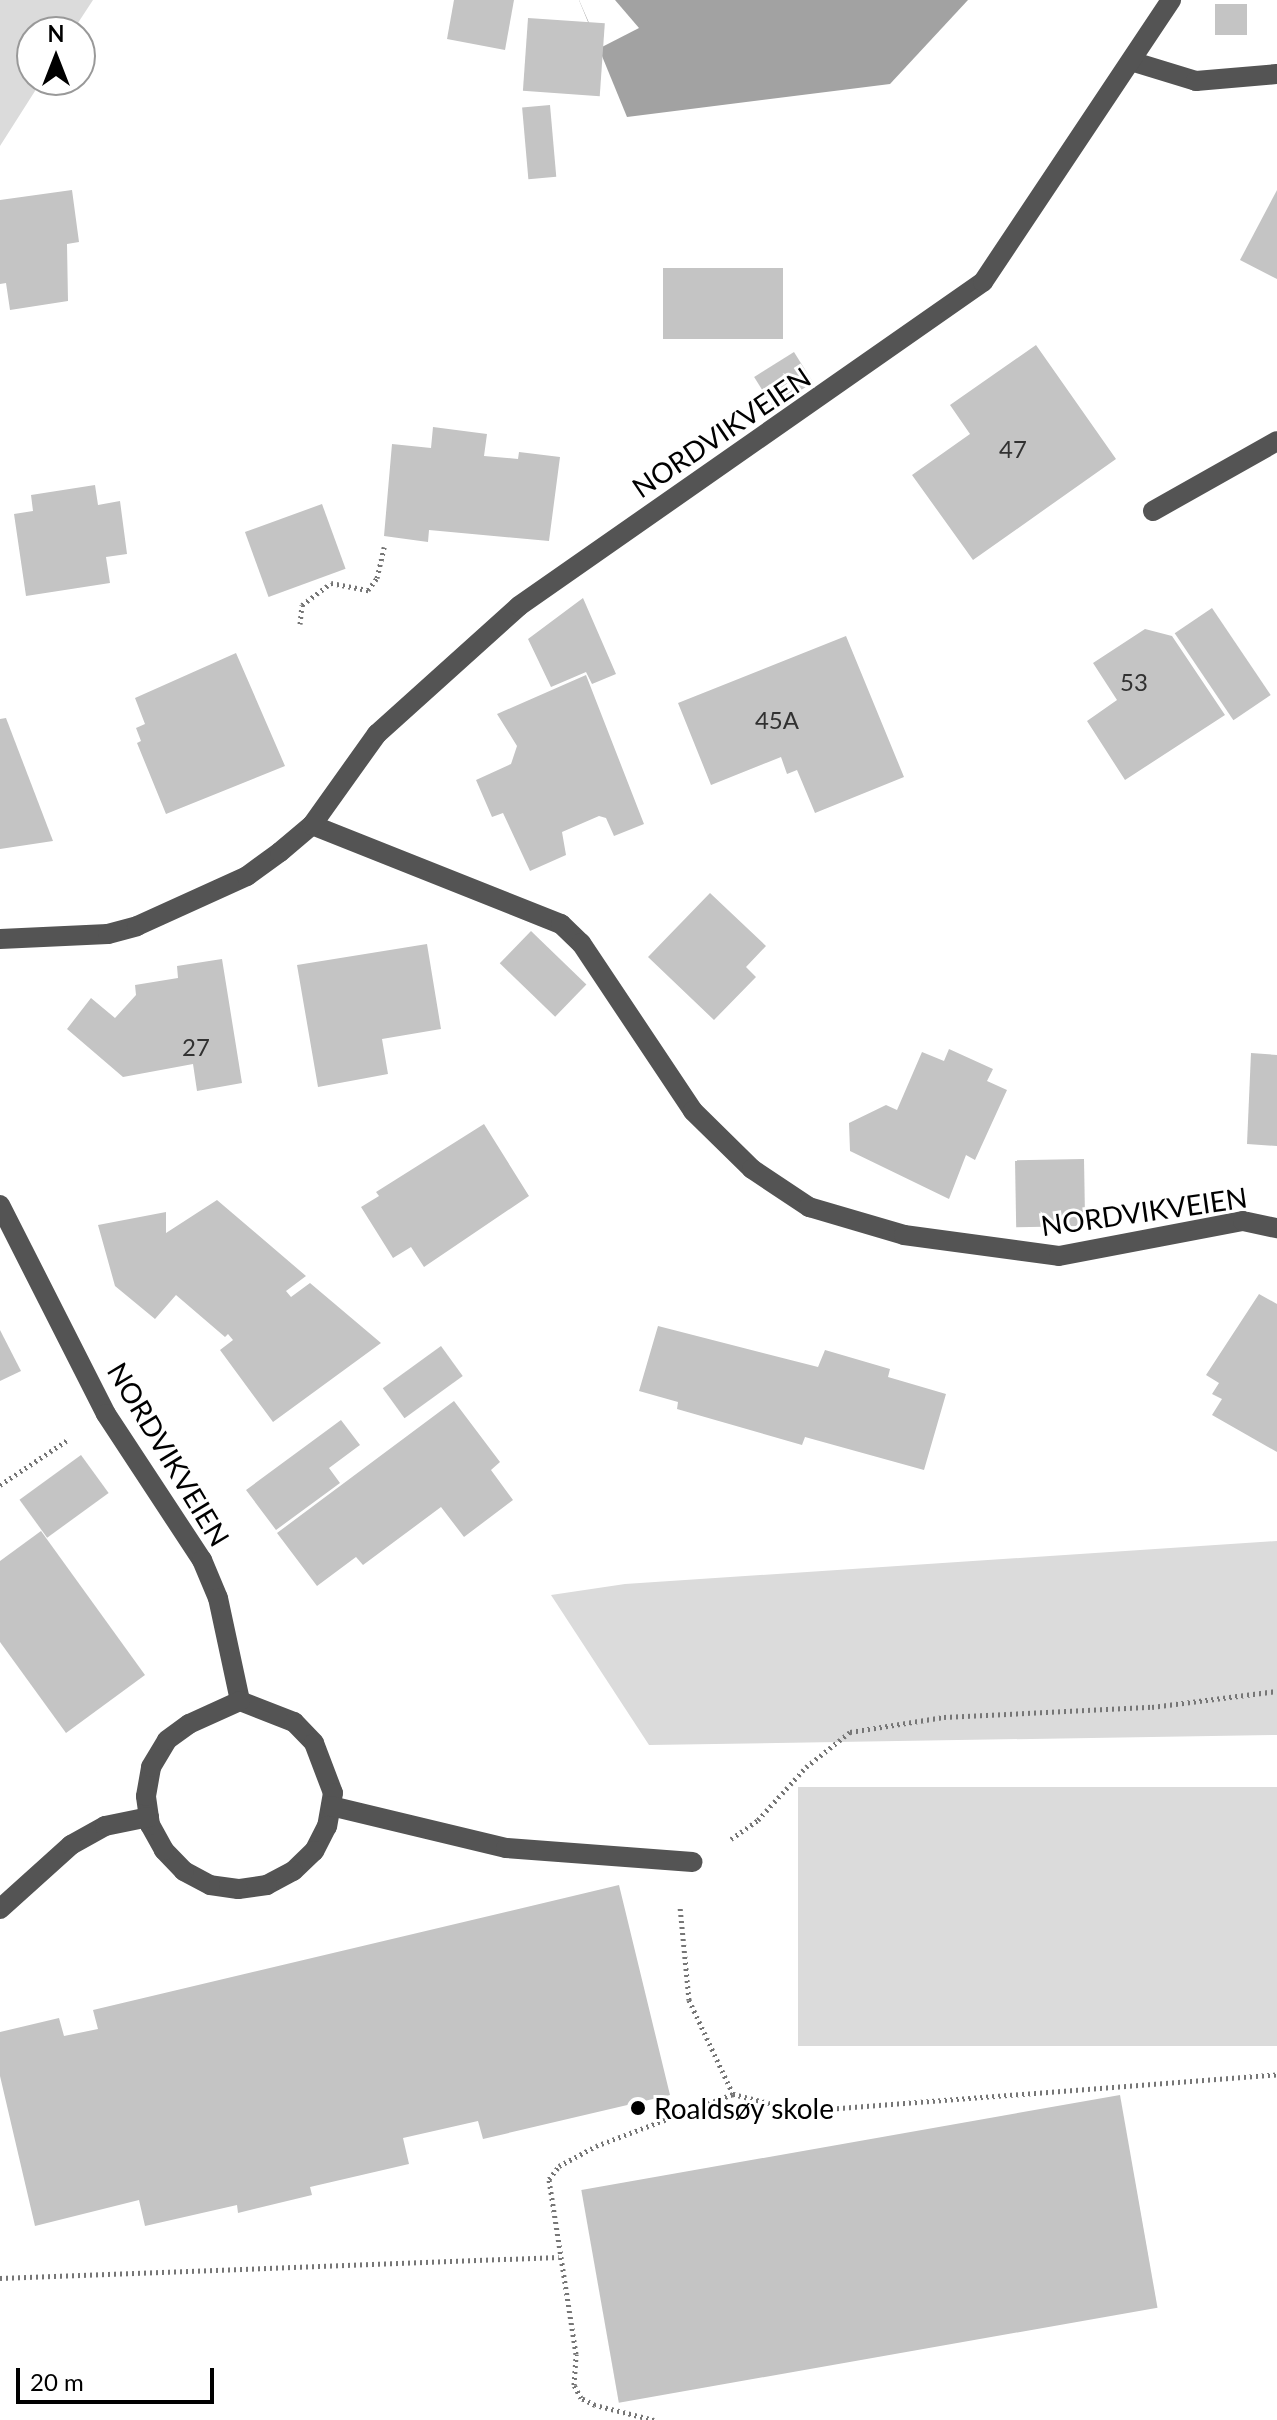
<!DOCTYPE html>
<meta charset="utf-8">
<style>
body{margin:0}
#map{position:relative;width:1277px;height:2420px;overflow:hidden;background:#fff;font-family:Lato,sans-serif}
div>[style]{position:absolute}
.green>*{inset:0;background:#dbdbdb;transform-origin:0 0}
.water>*{inset:0;background:#a2a2a2}
.pier>*{inset:0;background:#fff}
.building>*{inset:0;background:#c4c4c4;transform-origin:0 0}
.path>*{height:5px;margin-top:-2.5px;transform-origin:0;background:repeating-linear-gradient(90deg,#767676 0 2px,transparent 0 6px)}
.minor>*{height:20px;margin:-10px;padding:0 10px;transform-origin:10px;border-radius:10px;background:#545454}
.dots>*{width:22px;height:22px;translate:-50% -50%;box-sizing:border-box;border:4px solid #fff;border-radius:50%}
span{translate:-50% -50%;white-space:nowrap;text-align:center;line-height:1.15;-webkit-text-stroke:6px #fff;paint-order:stroke}
.number-label{font-size:24px;color:#313131}
.number-label span{-webkit-text-stroke-width:0}
.street-label{font-size:28px;color:#000}
.poi-label{font-size:28px;color:#000}
.left{translate:0 -50%;text-align:left}
.north{position:absolute;left:16px;top:16px;width:80px;height:80px;box-sizing:border-box;background:#fff;border:2px solid #999;border-radius:50%;rotate:0deg;font-size:22px;font-weight:700;line-height:32px;text-align:center;color:#000}
.north::after{content:'';display:block;margin:auto;width:28px;height:36px;background:#000;clip-path:polygon(50% 0,100% 100%,50% 72%,0 100%)}
.scale{position:absolute;left:16px;top:2368px;width:198px;height:36px;box-sizing:border-box;border:4px solid #000;border-top:0;padding-left:10px;font-size:24px;line-height:28px;white-space:nowrap;color:#000;-webkit-text-stroke:6px #fff;paint-order:stroke}
</style>
<div id="map">
<div class="green">
<div style="clip-path:polygon(0 0,93px 0,72px 32px,32px 32px,32px 80px,42px 80px,0 146px)"></div>
<div style="clip-path:polygon(1277px 1541px,1277px 1735px,649px 1745px,551px 1595px,625px 1584px)"></div>
<div style="left:1277px;top:1787px;width:259px;height:479px;rotate:90deg"></div>
</div>
<div class="water">
<div style="clip-path:polygon(579px 0,968px 0,890px 84px,627px 117px)"></div>
</div>
<div class="pier">
<div style="clip-path:polygon(579px 0,615px 0,639px 28px,600px 48px)"></div>
</div>
<div class="building">
<div style="clip-path:polygon(454px 0,514px 0,505px 50px,447px 39px)"></div>
<div style="left:1215px;top:4px;width:32px;height:31px"></div>
<div style="left:528px;top:18px;width:77px;height:73px;rotate:4deg"></div>
<div style="left:550px;top:105px;width:72px;height:28px;rotate:85deg"></div>
<div style="clip-path:polygon(72px 190px,79px 242px,67px 244px,68px 301px,10px 310px,6px 283px,0 284px,0 200px)"></div>
<div style="clip-path:polygon(1277px 190px,1277px 279px,1240px 260px)"></div>
<div style="left:663px;top:268px;width:120px;height:71px"></div>
<div style="clip-path:polygon(1036px 345px,1116px 459px,973px 560px,912px 475px,970px 434px,950px 405px)"></div>
<div style="left:794px;top:352px;width:36px;height:47px;rotate:58deg"></div>
<div style="clip-path:polygon(433px 427px,487px 434px,484px 456px,518px 459px,519px 452px,560px 457px,549px 541px,429px 530px,428px 542px,384px 536px,392px 444px,431px 448px)"></div>
<div style="clip-path:polygon(95px 485px,98px 505px,120px 501px,127px 554px,106px 557px,110px 583px,26px 596px,14px 514px,33px 511px,31px 495px)"></div>
<div style="left:322px;top:504px;width:69px;height:82px;rotate:70deg"></div>
<div style="clip-path:polygon(583px 598px,616px 674px,592px 684px,586px 672px,551px 687px,528px 639px)"></div>
<div style="left:1212px;top:608px;width:105px;height:45px;rotate:56deg"></div>
<div style="clip-path:polygon(1145px 629px,1172px 636px,1225px 715px,1125px 780px,1087px 721px,1117px 700px,1093px 663px)"></div>
<div style="clip-path:polygon(846px 636px,904px 777px,815px 813px,797px 770px,787px 774px,781px 757px,711px 785px,678px 703px)"></div>
<div style="clip-path:polygon(236px 653px,285px 766px,166px 814px,137px 743px,141px 741px,136px 728px,145px 724px,135px 698px)"></div>
<div style="clip-path:polygon(586px 675px,644px 824px,614px 836px,606px 818px,599px 816px,562px 832px,566px 855px,530px 871px,503px 813px,492px 817px,476px 780px,511px 764px,517px 746px,497px 714px)"></div>
<div style="clip-path:polygon(6px 718px,53px 841px,0 849px,0 719px)"></div>
<div style="clip-path:polygon(710px 893px,766px 946px,746px 967px,756px 977px,714px 1020px,648px 957px)"></div>
<div style="left:531px;top:931px;width:77px;height:45px;rotate:44deg"></div>
<div style="clip-path:polygon(427px 944px,441px 1029px,382px 1039px,388px 1074px,318px 1087px,297px 965px)"></div>
<div style="clip-path:polygon(222px 959px,242px 1083px,197px 1091px,193px 1064px,123px 1077px,67px 1029px,91px 998px,115px 1018px,136px 995px,135px 985px,178px 978px,177px 966px)"></div>
<div style="clip-path:polygon(949px 1049px,993px 1069px,987px 1081px,1007px 1090px,975px 1160px,966px 1155px,949px 1199px,850px 1151px,849px 1123px,886px 1105px,897px 1110px,922px 1052px,944px 1061px)"></div>
<div style="clip-path:polygon(1251px 1053px,1277px 1055px,1277px 1146px,1247px 1144px)"></div>
<div style="clip-path:polygon(484px 1124px,529px 1196px,424px 1267px,411px 1247px,393px 1258px,361px 1207px,379px 1196px,376px 1192px)"></div>
<div style="left:1084px;top:1159px;width:67px;height:69px;rotate:89deg"></div>
<div style="clip-path:polygon(217px 1200px,306px 1276px,286px 1291px,291px 1297px,310px 1283px,381px 1343px,273px 1422px,220px 1350px,233px 1340px,228px 1334px,225px 1337px,176px 1295px,155px 1319px,115px 1286px,98px 1225px,166px 1212px,166px 1233px)"></div>
<div style="clip-path:polygon(1259px 1294px,1277px 1304px,1277px 1452px,1212px 1415px,1222px 1399px,1212px 1394px,1219px 1383px,1206px 1375px)"></div>
<div style="clip-path:polygon(658px 1326px,818px 1367px,825px 1350px,890px 1369px,888px 1377px,946px 1394px,924px 1470px,805px 1437px,802px 1445px,677px 1409px,678px 1402px,639px 1391px)"></div>
<div style="clip-path:polygon(0 1330px,21px 1371px,0 1381px)"></div>
<div style="left:441px;top:1346px;width:37px;height:72px;rotate:54deg"></div>
<div style="clip-path:polygon(454px 1401px,500px 1462px,491px 1470px,513px 1500px,464px 1537px,441px 1507px,363px 1565px,356px 1557px,317px 1586px,277px 1533px)"></div>
<div style="clip-path:polygon(341px 1420px,360px 1445px,329px 1468px,340px 1483px,276px 1530px,246px 1490px)"></div>
<div style="left:81px;top:1455px;width:47px;height:76px;rotate:54deg"></div>
<div style="clip-path:polygon(41px 1531px,145px 1675px,66px 1733px,0 1642px,0 1561px)"></div>
<div style="clip-path:polygon(619px 1885px,670px 2095px,483px 2139px,478px 2121px,403px 2138px,409px 2164px,310px 2187px,312px 2195px,238px 2213px,237px 2205px,145px 2226px,139px 2200px,35px 2226px,0 2076px,0 2032px,59px 2018px,64px 2036px,98px 2029px,93px 2010px)"></div>
<div style="left:1120px;top:2095px;width:216px;height:547px;rotate:80deg"></div>
</div>
<div class="path">
<div style="left:300px;top:624px;width:19px;rotate:-84deg"></div>
<div style="left:302px;top:605px;width:36px;rotate:-37deg"></div>
<div style="left:331px;top:583px;width:38px;rotate:11deg"></div>
<div style="left:368px;top:590px;width:15px;rotate:-53deg"></div>
<div style="left:377px;top:578px;width:32px;rotate:-77deg"></div>
<div style="left:0;top:1485px;width:83px;rotate:-33.7deg"></div>
<div style="left:731px;top:1839px;width:33px;rotate:-35deg"></div>
<div style="left:758px;top:1820px;width:72px;rotate:-47.8deg"></div>
<div style="left:806px;top:1767px;width:56px;rotate:-38.5deg"></div>
<div style="left:850px;top:1732px;width:95px;rotate:-9.1deg"></div>
<div style="left:944px;top:1717px;width:208px;rotate:-2.8deg"></div>
<div style="left:1152px;top:1707px;width:126px;rotate:-7.3deg"></div>
<div style="left:733px;top:2094px;width:70px;rotate:14deg"></div>
<div style="left:801px;top:2111px;width:477px;rotate:-4.4deg"></div>
<div style="left:0;top:2278px;width:559px;rotate:-2.15deg"></div>
<div style="left:654px;top:2420px;width:61px;rotate:-165.7deg"></div>
<div style="left:595px;top:2405px;width:16px;rotate:-153deg"></div>
<div style="left:581px;top:2398px;width:15px;rotate:-118deg"></div>
<div style="left:574px;top:2385px;width:31px;rotate:-86deg"></div>
<div style="left:576px;top:2354px;width:177px;rotate:-98.8deg"></div>
<div style="left:549px;top:2179px;width:16px;rotate:-52deg"></div>
<div style="left:559px;top:2166px;width:42px;rotate:-28.4deg"></div>
<div style="left:596px;top:2146px;width:147px;rotate:-20.8deg"></div>
<div style="left:733px;top:2094px;width:104px;rotate:-115.1deg"></div>
<div style="left:689px;top:2000px;width:93px;rotate:-95.5deg"></div>
</div>
<div class="minor">
<div style="left:1134px;top:62px;width:65px;rotate:17deg"></div>
<div style="left:1196px;top:81px;width:81px;rotate:-4.9deg"></div>
<div style="left:1153px;top:511px;width:142px;rotate:-29.4deg"></div>
<div style="left:312px;top:825px;width:268px;rotate:21.7deg"></div>
<div style="left:561px;top:924px;width:28px;rotate:44deg"></div>
<div style="left:581px;top:943px;width:202px;rotate:56.3deg"></div>
<div style="left:693px;top:1111px;width:83px;rotate:44.5deg"></div>
<div style="left:752px;top:1169px;width:69px;rotate:33.7deg"></div>
<div style="left:809px;top:1207px;width:99px;rotate:16.4deg"></div>
<div style="left:904px;top:1235px;width:156px;rotate:7.7deg"></div>
<div style="left:1059px;top:1256px;width:187px;rotate:-10.8deg"></div>
<div style="left:1243px;top:1221px;width:35px;rotate:12deg"></div>
<div style="left:0;top:939px;width:108px;rotate:-2.7deg"></div>
<div style="left:108px;top:934px;width:30px;rotate:-15deg"></div>
<div style="left:137px;top:926px;width:121px;rotate:-24.4deg"></div>
<div style="left:247px;top:876px;width:41px;rotate:-36deg"></div>
<div style="left:280px;top:852px;width:42px;rotate:-40.2deg"></div>
<div style="left:312px;top:825px;width:112px;rotate:-54.5deg"></div>
<div style="left:377px;top:734px;width:191px;rotate:-42deg"></div>
<div style="left:519px;top:606px;width:566px;rotate:-34.93deg"></div>
<div style="left:983px;top:282px;width:339px;rotate:-56.3deg"></div>
<div style="left:0;top:1205px;width:234px;rotate:63.1deg"></div>
<div style="left:106px;top:1414px;width:175px;rotate:56.7deg"></div>
<div style="left:202px;top:1560px;width:41px;rotate:67.2deg"></div>
<div style="left:218px;top:1598px;width:105px;rotate:77.9deg"></div>
<div style="left:240px;top:1701px;width:58px;rotate:21.3deg"></div>
<div style="left:294px;top:1722px;width:29px;rotate:46deg"></div>
<div style="left:314px;top:1743px;width:53px;rotate:69.2deg"></div>
<div style="left:333px;top:1793px;width:34px;rotate:100deg"></div>
<div style="left:327px;top:1826px;width:28px;rotate:117deg"></div>
<div style="left:314px;top:1851px;width:29px;rotate:136deg"></div>
<div style="left:293px;top:1871px;width:30px;rotate:152deg"></div>
<div style="left:267px;top:1885px;width:29px;rotate:172deg"></div>
<div style="left:238px;top:1889px;width:28px;rotate:-172deg"></div>
<div style="left:210px;top:1885px;width:30px;rotate:-152deg"></div>
<div style="left:184px;top:1871px;width:29px;rotate:-134deg"></div>
<div style="left:164px;top:1850px;width:29px;rotate:-119deg"></div>
<div style="left:150px;top:1825px;width:29px;rotate:-98deg"></div>
<div style="left:146px;top:1796px;width:29px;rotate:-80deg"></div>
<div style="left:151px;top:1767px;width:31px;rotate:-59deg"></div>
<div style="left:167px;top:1740px;width:27px;rotate:-36deg"></div>
<div style="left:189px;top:1724px;width:56px;rotate:-24.3deg"></div>
<div style="left:331px;top:1806px;width:180px;rotate:13.5deg"></div>
<div style="left:506px;top:1848px;width:187px;rotate:4.3deg"></div>
<div style="left:0;top:1909px;width:96px;rotate:-42deg"></div>
<div style="left:71px;top:1845px;width:39px;rotate:-29deg"></div>
<div style="left:105px;top:1826px;width:45px;rotate:-11.6deg"></div>
</div>
<div class="dots">
<div style="left:638px;top:2108px;background:#000"></div>
</div>
<div class="number-label">
<span style="left:1013px;top:449px">47</span>
<span style="left:1134px;top:682px">53</span>
<span style="left:777px;top:720px">45A</span>
<span style="left:196px;top:1047px">27</span>
</div>
<div class="street-label">
<span style="left:721px;top:432px;rotate:-34deg">NORDVIKVEIEN</span>
<span style="left:1144px;top:1211px;rotate:-8deg">NORDVIKVEIEN</span>
<span style="left:169px;top:1454px;rotate:59deg">NORDVIKVEIEN</span>
</div>
<div class="poi-label">
<span class="left" style="left:654px;top:2108px">Roaldsøy skole</span>
</div>
<div class="north">N</div>
<div class="scale">20 m</div>
</div>
